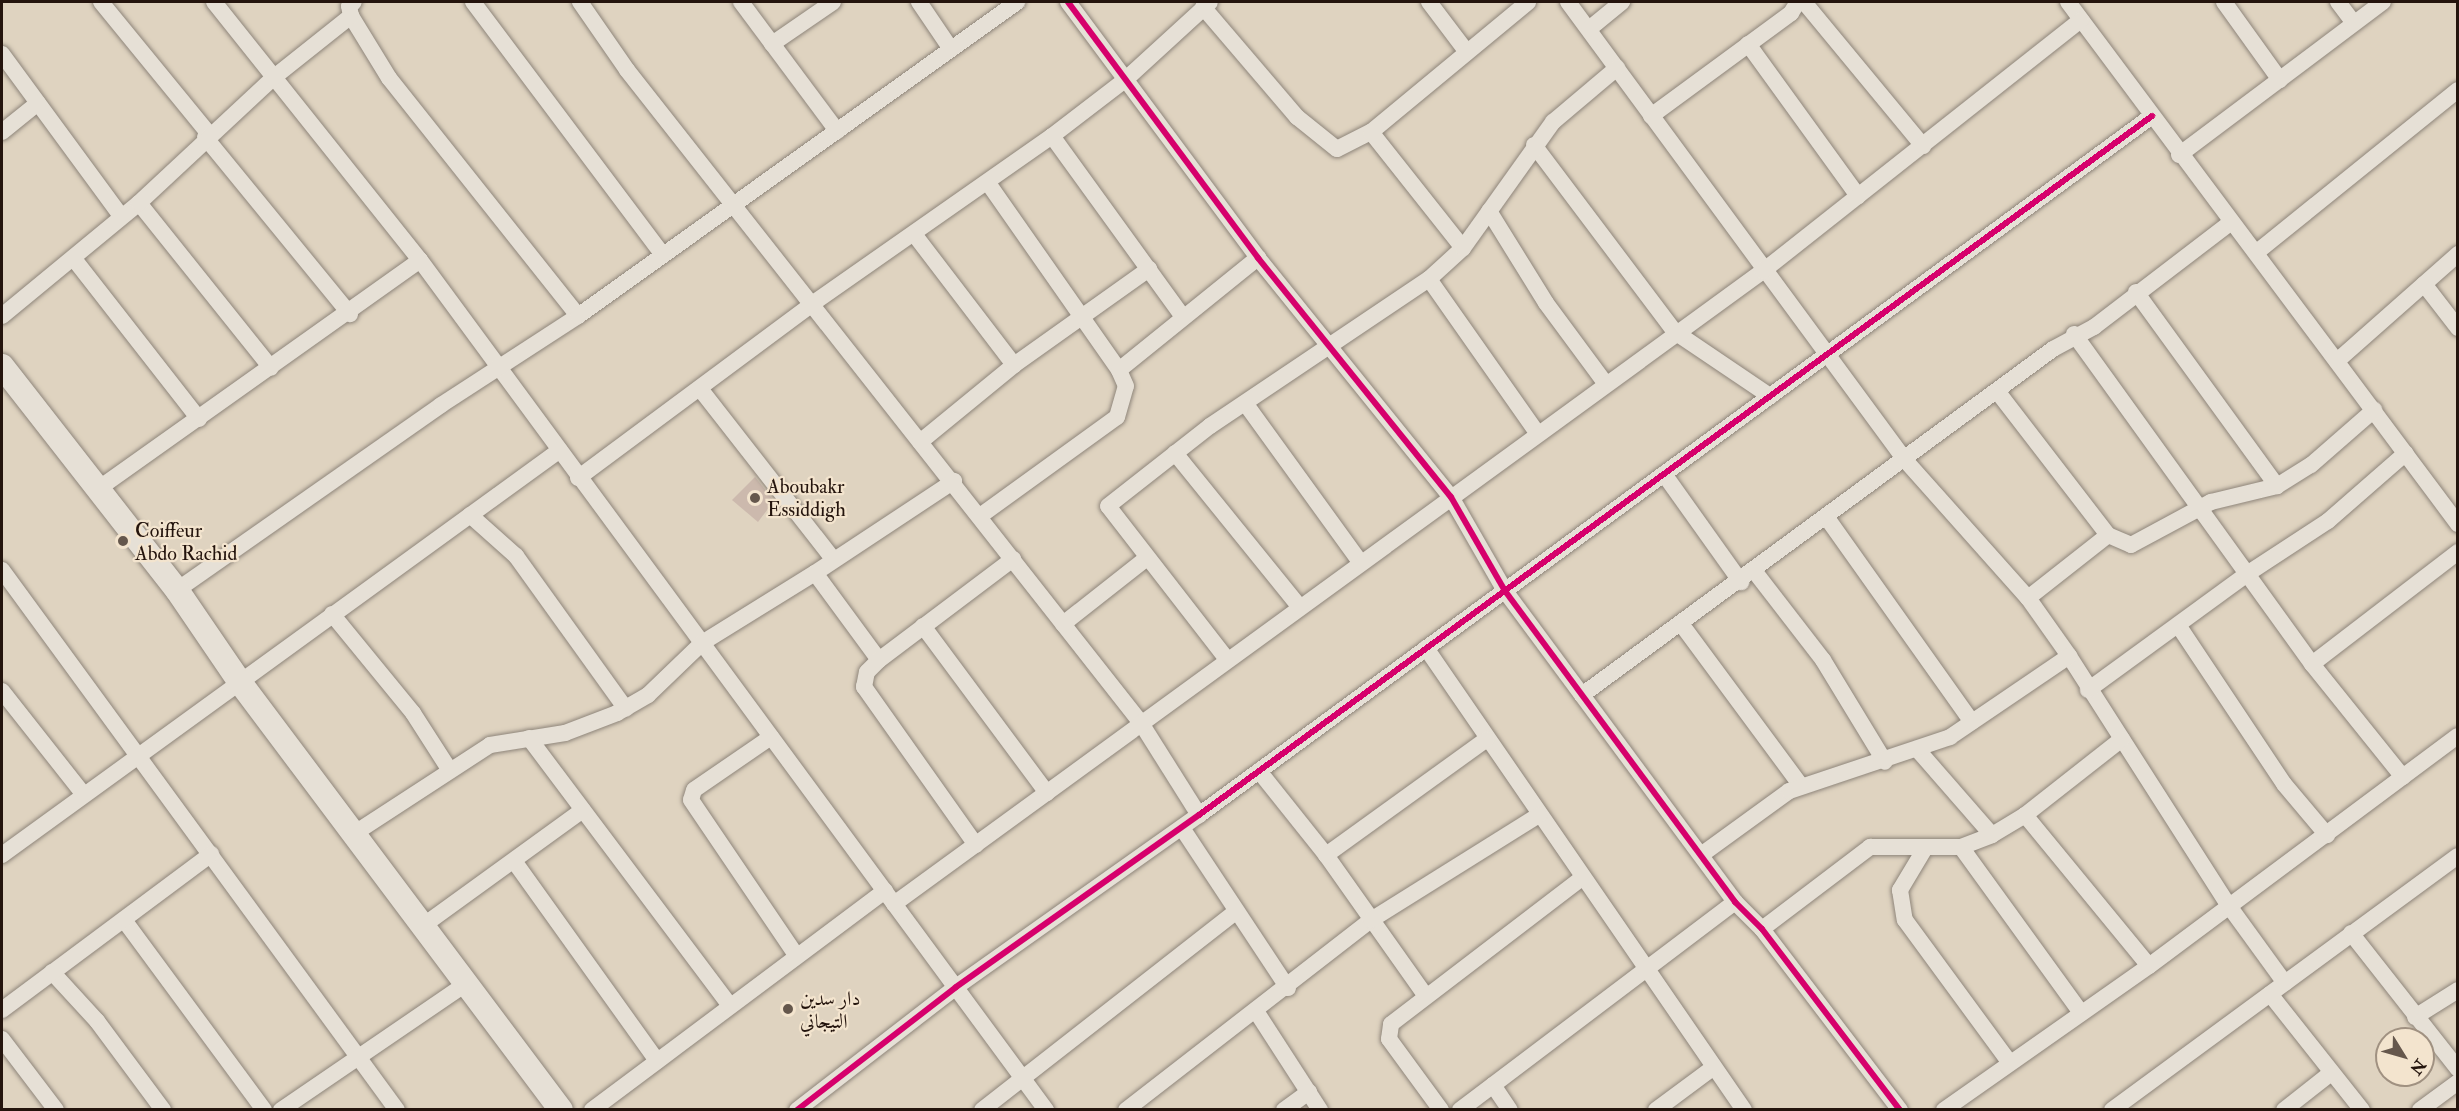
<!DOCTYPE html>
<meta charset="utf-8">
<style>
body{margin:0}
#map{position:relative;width:2459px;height:1111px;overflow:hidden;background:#dfd3c0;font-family:"IM FELL Double Pica",Amiri,serif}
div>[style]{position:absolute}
.building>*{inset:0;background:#ccb9ad}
.roads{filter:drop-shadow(0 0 2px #8e857a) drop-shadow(0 0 2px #8e857a)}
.minor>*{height:16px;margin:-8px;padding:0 8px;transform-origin:8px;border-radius:8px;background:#e6e0d6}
.secondary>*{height:24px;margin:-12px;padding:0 12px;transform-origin:12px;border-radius:12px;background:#e6e0d6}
.cycleway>*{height:6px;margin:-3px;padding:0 3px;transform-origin:3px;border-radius:3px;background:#d6006c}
.dots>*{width:16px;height:16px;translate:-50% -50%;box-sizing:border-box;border:3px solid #f3e4ce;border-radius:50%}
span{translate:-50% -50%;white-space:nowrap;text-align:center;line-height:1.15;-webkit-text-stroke:4.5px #f3e4ce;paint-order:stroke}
.poi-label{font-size:20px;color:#24140d}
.left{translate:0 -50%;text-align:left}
.frame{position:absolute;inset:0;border:3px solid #24140d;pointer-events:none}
.north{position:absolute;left:2375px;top:1027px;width:60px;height:60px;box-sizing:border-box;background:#f3e4ce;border:2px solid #a09181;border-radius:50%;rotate:127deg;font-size:16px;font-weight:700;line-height:24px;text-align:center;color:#24140d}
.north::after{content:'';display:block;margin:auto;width:21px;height:27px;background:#65574c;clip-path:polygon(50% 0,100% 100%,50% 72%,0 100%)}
</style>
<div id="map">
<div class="building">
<div style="clip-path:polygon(755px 477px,774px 501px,758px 522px,732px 500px)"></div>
</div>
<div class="roads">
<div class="minor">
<div style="left:101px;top:2px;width:171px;rotate:50.7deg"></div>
<div style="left:214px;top:2px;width:330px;rotate:51.4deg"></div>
<div style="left:420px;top:260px;width:1056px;rotate:53.63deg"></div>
<div style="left:473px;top:2px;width:316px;rotate:53.1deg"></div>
<div style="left:580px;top:2px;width:83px;rotate:55.3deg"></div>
<div style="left:627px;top:70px;width:831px;rotate:51.79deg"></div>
<div style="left:1141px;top:723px;width:109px;rotate:57.8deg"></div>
<div style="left:741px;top:2px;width:161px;rotate:53.3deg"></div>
<div style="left:919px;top:2px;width:57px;rotate:55.8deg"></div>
<div style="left:1068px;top:2px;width:319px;rotate:53.4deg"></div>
<div style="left:1258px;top:258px;width:307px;rotate:51.1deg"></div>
<div style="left:1451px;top:497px;width:108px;rotate:60.1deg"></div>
<div style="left:1505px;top:591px;width:387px;rotate:53.5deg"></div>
<div style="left:1735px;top:902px;width:38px;rotate:45deg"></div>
<div style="left:1762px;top:929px;width:228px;rotate:52.7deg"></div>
<div style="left:1429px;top:2px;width:61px;rotate:52.9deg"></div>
<div style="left:1568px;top:2px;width:569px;rotate:53.65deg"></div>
<div style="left:1905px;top:460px;width:185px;rotate:48.3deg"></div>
<div style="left:2028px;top:598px;width:71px;rotate:54.7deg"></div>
<div style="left:2069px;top:656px;width:297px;rotate:57.4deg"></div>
<div style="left:2229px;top:906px;width:95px;rotate:54deg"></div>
<div style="left:1804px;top:2px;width:187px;rotate:50.4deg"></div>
<div style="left:2068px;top:2px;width:652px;rotate:53.24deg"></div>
<div style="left:2224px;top:2px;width:96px;rotate:54.3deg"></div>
<div style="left:2338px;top:2px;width:26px;rotate:53deg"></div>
<div style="left:1203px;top:7px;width:145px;rotate:49.5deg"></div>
<div style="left:1297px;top:117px;width:51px;rotate:38.7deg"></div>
<div style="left:1337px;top:149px;width:38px;rotate:-27deg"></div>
<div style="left:1371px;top:132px;width:204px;rotate:-39.6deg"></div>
<div style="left:351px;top:16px;width:73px;rotate:58.5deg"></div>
<div style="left:389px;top:78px;width:304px;rotate:51.5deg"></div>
<div style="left:1589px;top:29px;width:43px;rotate:-39.3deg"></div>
<div style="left:772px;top:44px;width:74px;rotate:-34.5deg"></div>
<div style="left:1748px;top:44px;width:188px;rotate:54.1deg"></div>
<div style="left:2px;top:54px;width:201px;rotate:53.7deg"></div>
<div style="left:1651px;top:116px;width:174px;rotate:-36.3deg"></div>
<div style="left:1791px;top:13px;width:13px;rotate:-58deg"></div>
<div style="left:2px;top:132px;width:46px;rotate:-38.9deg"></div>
<div style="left:1371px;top:132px;width:148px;rotate:51.6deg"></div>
<div style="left:1052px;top:136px;width:223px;rotate:54.1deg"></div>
<div style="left:205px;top:137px;width:229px;rotate:50.7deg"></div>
<div style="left:1534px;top:145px;width:234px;rotate:53deg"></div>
<div style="left:1675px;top:332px;width:115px;rotate:34deg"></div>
<div style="left:2179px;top:155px;width:255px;rotate:-36.9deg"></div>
<div style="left:988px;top:183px;width:228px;rotate:55deg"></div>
<div style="left:139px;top:203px;width:211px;rotate:51.3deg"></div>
<div style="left:1489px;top:211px;width:108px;rotate:58.2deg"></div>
<div style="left:1546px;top:303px;width:101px;rotate:53.5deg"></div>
<div style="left:914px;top:234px;width:165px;rotate:52.6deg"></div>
<div style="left:2257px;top:252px;width:258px;rotate:-38.9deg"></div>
<div style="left:74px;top:259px;width:203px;rotate:52deg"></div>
<div style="left:1429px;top:279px;width:189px;rotate:54.9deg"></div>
<div style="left:2424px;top:284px;width:56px;rotate:52.3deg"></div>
<div style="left:2136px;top:292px;width:240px;rotate:54deg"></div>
<div style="left:2px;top:316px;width:178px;rotate:-39.5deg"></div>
<div style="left:139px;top:203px;width:183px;rotate:-43deg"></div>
<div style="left:273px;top:78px;width:100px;rotate:-38.5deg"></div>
<div style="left:351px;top:16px;width:10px;rotate:-101deg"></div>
<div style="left:349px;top:6px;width:6px;rotate:-39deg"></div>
<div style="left:2074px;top:334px;width:407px;rotate:54.2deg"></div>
<div style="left:2312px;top:664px;width:145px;rotate:51.2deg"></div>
<div style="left:2337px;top:361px;width:162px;rotate:-41.5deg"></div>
<div style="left:701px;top:390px;width:214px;rotate:52deg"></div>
<div style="left:1997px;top:391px;width:182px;rotate:52.4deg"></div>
<div style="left:1245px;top:403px;width:196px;rotate:54.1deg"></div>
<div style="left:920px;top:442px;width:122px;rotate:-39.3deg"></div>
<div style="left:1014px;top:365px;width:166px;rotate:-35.4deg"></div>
<div style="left:1175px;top:453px;width:197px;rotate:51deg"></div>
<div style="left:1664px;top:474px;width:133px;rotate:54.5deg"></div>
<div style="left:578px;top:478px;width:292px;rotate:-36.6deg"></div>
<div style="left:812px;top:304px;width:293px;rotate:-35deg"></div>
<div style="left:1052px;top:136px;width:92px;rotate:-37.5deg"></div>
<div style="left:1125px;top:80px;width:115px;rotate:-42.5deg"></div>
<div style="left:98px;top:489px;width:395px;rotate:-35.4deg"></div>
<div style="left:470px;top:515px;width:62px;rotate:41.7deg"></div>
<div style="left:516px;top:556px;width:188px;rotate:54.3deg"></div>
<div style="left:980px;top:516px;width:169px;rotate:-35.9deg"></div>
<div style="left:1117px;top:417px;width:32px;rotate:-74deg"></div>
<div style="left:1126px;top:386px;width:17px;rotate:-114deg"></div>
<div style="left:1119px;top:370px;width:179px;rotate:-38.9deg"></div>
<div style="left:1827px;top:518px;width:250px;rotate:54.6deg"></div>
<div style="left:2px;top:570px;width:669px;rotate:53.82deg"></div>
<div style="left:1755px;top:572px;width:111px;rotate:52.3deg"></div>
<div style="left:1823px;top:660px;width:119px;rotate:58.7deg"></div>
<div style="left:177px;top:590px;width:322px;rotate:-35deg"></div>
<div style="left:441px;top:405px;width:163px;rotate:-33deg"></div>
<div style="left:578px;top:316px;width:540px;rotate:-35.57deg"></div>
<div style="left:2028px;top:598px;width:102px;rotate:-38.2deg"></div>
<div style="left:2108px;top:535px;width:25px;rotate:23deg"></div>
<div style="left:2131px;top:545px;width:91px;rotate:-28.3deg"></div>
<div style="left:2211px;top:502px;width:68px;rotate:-13.6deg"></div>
<div style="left:2277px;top:486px;width:40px;rotate:-32deg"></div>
<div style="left:2311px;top:465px;width:84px;rotate:-41.1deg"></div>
<div style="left:332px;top:614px;width:128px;rotate:50.7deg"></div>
<div style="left:413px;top:713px;width:67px;rotate:57.3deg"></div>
<div style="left:1063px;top:624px;width:107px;rotate:-38.2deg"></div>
<div style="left:1682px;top:625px;width:200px;rotate:53.5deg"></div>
<div style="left:2178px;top:625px;width:191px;rotate:56.3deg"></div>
<div style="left:2284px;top:784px;width:67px;rotate:49.9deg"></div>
<div style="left:923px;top:626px;width:208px;rotate:53.4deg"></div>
<div style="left:1426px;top:648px;width:561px;rotate:55.46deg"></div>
<div style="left:1226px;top:658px;width:192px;rotate:-127.8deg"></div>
<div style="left:1108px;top:506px;width:130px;rotate:-38.1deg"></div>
<div style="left:1210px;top:426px;width:264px;rotate:-33.9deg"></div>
<div style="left:1429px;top:279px;width:46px;rotate:-42.4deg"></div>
<div style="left:1463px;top:248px;width:155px;rotate:-54.5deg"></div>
<div style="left:1553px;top:122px;width:84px;rotate:-40.2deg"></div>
<div style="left:879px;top:660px;width:108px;rotate:-126.3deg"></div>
<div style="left:815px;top:573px;width:167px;rotate:-33.5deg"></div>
<div style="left:2312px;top:664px;width:184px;rotate:-37.5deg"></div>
<div style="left:2088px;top:690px;width:197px;rotate:-36.1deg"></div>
<div style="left:2247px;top:574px;width:97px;rotate:-33.2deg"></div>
<div style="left:2328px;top:521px;width:103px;rotate:-41.1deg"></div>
<div style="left:2px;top:691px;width:132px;rotate:51.7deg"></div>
<div style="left:1582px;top:695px;width:584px;rotate:-36.3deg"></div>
<div style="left:2053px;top:349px;width:47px;rotate:-28.2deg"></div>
<div style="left:2094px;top:327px;width:171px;rotate:-37.4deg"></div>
<div style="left:771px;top:737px;width:93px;rotate:145.5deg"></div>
<div style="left:694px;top:790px;width:10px;rotate:107deg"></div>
<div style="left:691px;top:800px;width:187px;rotate:55.9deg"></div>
<div style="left:529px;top:738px;width:335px;rotate:53.1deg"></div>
<div style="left:1917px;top:749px;width:114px;rotate:48.9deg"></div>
<div style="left:1259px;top:771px;width:107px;rotate:51.4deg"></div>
<div style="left:1326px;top:855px;width:171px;rotate:54.7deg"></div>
<div style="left:2025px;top:815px;width:195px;rotate:50.6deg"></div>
<div style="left:1182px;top:828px;width:192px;rotate:56.5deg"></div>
<div style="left:355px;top:833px;width:161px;rotate:-33.1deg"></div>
<div style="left:490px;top:745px;width:76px;rotate:-9.1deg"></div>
<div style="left:565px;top:733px;width:56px;rotate:-21deg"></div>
<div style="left:617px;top:713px;width:36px;rotate:-30deg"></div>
<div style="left:648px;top:695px;width:75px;rotate:-43.9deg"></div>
<div style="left:702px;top:643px;width:133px;rotate:-31.8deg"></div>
<div style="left:976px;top:845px;width:194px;rotate:-125.3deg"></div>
<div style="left:864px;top:687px;width:15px;rotate:-79deg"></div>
<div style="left:867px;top:672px;width:17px;rotate:-45deg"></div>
<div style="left:879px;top:660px;width:168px;rotate:-37deg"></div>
<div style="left:1961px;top:847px;width:205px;rotate:54.1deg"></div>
<div style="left:1924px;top:850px;width:47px;rotate:121deg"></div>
<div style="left:1900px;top:890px;width:30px;rotate:81deg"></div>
<div style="left:1905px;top:920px;width:177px;rotate:53.7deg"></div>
<div style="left:2px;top:855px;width:689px;rotate:-35.97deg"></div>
<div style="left:1326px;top:855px;width:198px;rotate:-35.8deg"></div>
<div style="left:1701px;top:855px;width:109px;rotate:-36deg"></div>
<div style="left:1789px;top:791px;width:170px;rotate:-18.5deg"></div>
<div style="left:1950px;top:737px;width:144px;rotate:-34.2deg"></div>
<div style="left:514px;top:861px;width:246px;rotate:54.4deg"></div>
<div style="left:894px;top:904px;width:1075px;rotate:-36.07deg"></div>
<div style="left:1763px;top:271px;width:405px;rotate:-38.3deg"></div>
<div style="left:124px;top:920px;width:236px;rotate:53.6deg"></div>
<div style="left:424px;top:925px;width:196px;rotate:-35.9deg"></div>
<div style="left:1762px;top:929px;width:136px;rotate:-37.2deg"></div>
<div style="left:1870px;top:847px;width:91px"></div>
<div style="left:1961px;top:847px;width:33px;rotate:-21deg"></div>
<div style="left:1992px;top:835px;width:39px;rotate:-31deg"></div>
<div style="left:2025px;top:815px;width:123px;rotate:-38.1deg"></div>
<div style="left:2351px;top:933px;width:173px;rotate:51.8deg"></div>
<div style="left:52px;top:972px;width:67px;rotate:47.4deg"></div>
<div style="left:97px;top:1021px;width:111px;rotate:53.4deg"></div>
<div style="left:2270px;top:994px;width:148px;rotate:51.6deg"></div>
<div style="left:2px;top:1010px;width:261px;rotate:-36.7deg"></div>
<div style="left:1256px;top:1011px;width:118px;rotate:57.1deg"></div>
<div style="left:2415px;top:1017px;width:51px;rotate:-32.1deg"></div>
<div style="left:2px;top:1039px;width:89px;rotate:52.7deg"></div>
<div style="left:1493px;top:1085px;width:30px;rotate:56deg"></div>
<div style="left:281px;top:1110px;width:225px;rotate:-34.3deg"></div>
<div style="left:592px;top:1110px;width:366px;rotate:-36.8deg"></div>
<div style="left:797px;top:1110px;width:201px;rotate:-37.7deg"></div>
<div style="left:956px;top:987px;width:298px;rotate:-35.3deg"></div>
<div style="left:1199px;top:815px;width:1182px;rotate:-36.26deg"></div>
<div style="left:982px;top:1110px;width:323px;rotate:-38deg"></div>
<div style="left:1126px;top:1110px;width:310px;rotate:-37.8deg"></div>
<div style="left:1371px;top:920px;width:198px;rotate:-32deg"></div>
<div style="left:1284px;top:1110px;width:31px;rotate:-36deg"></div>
<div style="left:1441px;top:1110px;width:88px;rotate:-126.2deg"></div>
<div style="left:1389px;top:1039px;width:15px;rotate:-82deg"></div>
<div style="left:1391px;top:1024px;width:242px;rotate:-37.4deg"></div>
<div style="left:1460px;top:1110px;width:345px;rotate:-37.1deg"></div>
<div style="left:1656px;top:1110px;width:72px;rotate:-36.6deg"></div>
<div style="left:1944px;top:1110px;width:251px;rotate:-35.1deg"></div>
<div style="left:2149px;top:966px;width:385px;rotate:-36.7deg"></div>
<div style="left:2112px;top:1110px;width:429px;rotate:-36.3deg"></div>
<div style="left:2284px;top:1110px;width:60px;rotate:-38.2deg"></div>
<div style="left:2420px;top:1110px;width:47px;rotate:-36.4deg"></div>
</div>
<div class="secondary">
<div style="left:2px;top:366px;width:284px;rotate:52deg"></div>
<div style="left:177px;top:590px;width:110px;rotate:55.7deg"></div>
<div style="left:239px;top:681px;width:536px;rotate:53.11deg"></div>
</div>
</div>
<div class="cycleway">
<div style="left:1068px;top:2px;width:319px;rotate:53.4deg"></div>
<div style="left:1258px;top:258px;width:307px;rotate:51.1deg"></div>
<div style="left:1451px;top:497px;width:108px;rotate:60.1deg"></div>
<div style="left:1505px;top:591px;width:387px;rotate:53.5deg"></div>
<div style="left:1735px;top:902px;width:38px;rotate:45deg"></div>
<div style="left:1762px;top:929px;width:228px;rotate:52.7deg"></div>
<div style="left:797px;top:1110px;width:201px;rotate:-37.7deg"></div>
<div style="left:956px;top:987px;width:298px;rotate:-35.3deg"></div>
<div style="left:1199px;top:815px;width:1182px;rotate:-36.26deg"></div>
</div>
<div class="dots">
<div style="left:755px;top:498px;background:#65574c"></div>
<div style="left:123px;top:541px;background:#65574c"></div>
<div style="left:788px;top:1009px;background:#65574c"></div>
</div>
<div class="poi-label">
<span class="left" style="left:767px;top:498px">Aboubakr<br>Essiddigh</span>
<span class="left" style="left:135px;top:542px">Coiffeur<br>Abdo Rachid</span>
<span class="left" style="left:800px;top:1010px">دار سدين<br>التيجاني</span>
</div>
<div class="frame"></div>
<div class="north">N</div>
</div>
